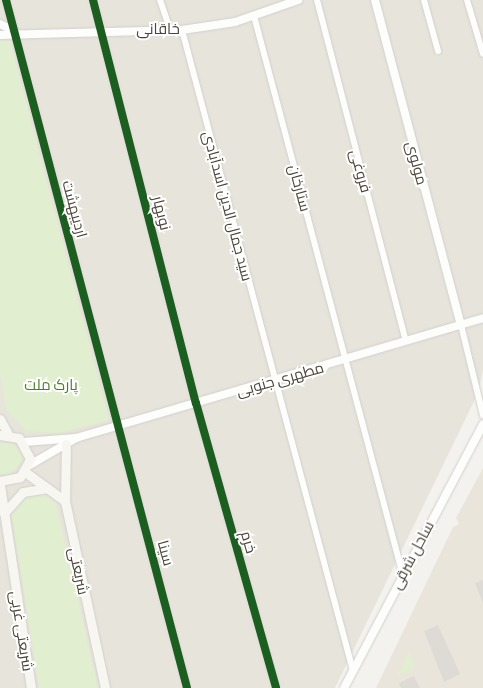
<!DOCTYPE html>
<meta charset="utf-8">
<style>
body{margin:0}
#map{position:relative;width:483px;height:688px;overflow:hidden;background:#f4f2ee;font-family:Commissioner,Cairo,sans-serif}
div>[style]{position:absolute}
.residential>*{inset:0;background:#e7e4dc}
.education>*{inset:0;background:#eae5da}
.green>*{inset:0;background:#e1eecf}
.building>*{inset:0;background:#dedbd6}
.roads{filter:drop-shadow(0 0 1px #d2d0cb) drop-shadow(0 0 1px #d2d0cb)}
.minor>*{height:6px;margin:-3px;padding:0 3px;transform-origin:3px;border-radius:3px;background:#fdfdfc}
.tertiary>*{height:8px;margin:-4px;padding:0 4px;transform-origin:4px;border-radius:4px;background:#fdfdfc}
.secondary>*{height:9px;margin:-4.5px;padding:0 4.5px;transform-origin:4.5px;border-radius:4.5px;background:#f7f6f1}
.cycleway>*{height:8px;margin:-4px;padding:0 4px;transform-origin:4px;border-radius:4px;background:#1b5e20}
span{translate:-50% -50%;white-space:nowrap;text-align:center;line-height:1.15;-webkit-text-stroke:4px #fff;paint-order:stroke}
.street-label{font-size:15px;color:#4b4439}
.park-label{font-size:15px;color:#4a7f2a}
</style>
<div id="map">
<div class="residential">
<div style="clip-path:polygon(0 0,483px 0,483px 370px,478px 393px,335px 688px,0 688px)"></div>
</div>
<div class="education">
<div style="clip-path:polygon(483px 468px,483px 688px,376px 688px,453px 527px,459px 524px,456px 518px)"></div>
</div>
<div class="green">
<div style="clip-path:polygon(0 40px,10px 41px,109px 420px,58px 433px,27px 431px,6px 410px,0 372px)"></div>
<div style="clip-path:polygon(0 442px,14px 444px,21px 452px,21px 463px,10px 474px,0 474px)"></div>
<div style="clip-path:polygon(39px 492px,55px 500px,98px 688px,39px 688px,11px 513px,20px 496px)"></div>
<div style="clip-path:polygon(409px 652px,415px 667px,397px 676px)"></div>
</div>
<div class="building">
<div style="clip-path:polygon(483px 580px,483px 603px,475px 583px)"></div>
<div style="clip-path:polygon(438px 625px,460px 674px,444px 682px,424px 631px)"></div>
<div style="clip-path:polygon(414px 676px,420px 688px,401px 688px,399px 683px)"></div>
</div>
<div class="roads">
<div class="minor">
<div style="left:6px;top:0;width:711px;rotate:75.26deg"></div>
<div style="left:93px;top:0;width:416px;rotate:75.7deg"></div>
<div style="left:196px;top:403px;width:296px;rotate:74.3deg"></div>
<div style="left:160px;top:0;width:31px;rotate:71deg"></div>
<div style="left:317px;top:0;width:352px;rotate:75.4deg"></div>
<div style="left:424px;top:0;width:53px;rotate:74.6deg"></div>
<div style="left:467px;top:0;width:56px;rotate:73.5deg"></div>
<div style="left:254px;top:16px;width:575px;rotate:75.09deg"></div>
<div style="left:182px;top:30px;width:663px;rotate:75.06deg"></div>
<div style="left:461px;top:325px;width:93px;rotate:76.3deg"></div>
</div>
<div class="tertiary">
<div style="left:375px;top:0;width:336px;rotate:75.2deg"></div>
<div style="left:0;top:24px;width:16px;rotate:27deg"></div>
<div style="left:0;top:35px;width:182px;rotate:-1.6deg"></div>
<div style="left:182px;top:30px;width:54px;rotate:-8.6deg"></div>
<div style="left:235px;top:22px;width:67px;rotate:-19.2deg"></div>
<div style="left:76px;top:438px;width:424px;rotate:-16.4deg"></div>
<div style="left:24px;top:442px;width:52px;rotate:-4.4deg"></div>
<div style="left:76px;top:438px;width:56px;rotate:149.7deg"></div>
<div style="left:344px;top:688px;width:298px;rotate:-62.2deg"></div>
</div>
<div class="secondary">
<div style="left:0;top:419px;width:17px;rotate:62deg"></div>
<div style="left:0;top:435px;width:19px;rotate:9deg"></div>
<div style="left:19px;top:438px;width:24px;rotate:62deg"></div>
<div style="left:30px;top:459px;width:21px;rotate:119deg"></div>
<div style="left:20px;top:477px;width:20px;rotate:169deg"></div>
<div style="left:25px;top:472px;width:49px;rotate:35.9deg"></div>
<div style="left:65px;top:501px;width:191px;rotate:77.9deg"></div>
<div style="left:0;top:485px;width:205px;rotate:81.3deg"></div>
<div style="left:65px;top:501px;width:57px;rotate:-89deg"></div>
<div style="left:4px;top:513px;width:28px;rotate:-48deg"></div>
<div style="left:23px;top:492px;width:25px;rotate:-9deg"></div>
</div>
</div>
<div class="cycleway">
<div style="left:6px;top:0;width:711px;rotate:75.26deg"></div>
<div style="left:93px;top:0;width:416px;rotate:75.7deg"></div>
<div style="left:196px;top:403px;width:296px;rotate:74.3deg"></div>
</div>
<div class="street-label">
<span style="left:158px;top:29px">خاقانی</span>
<span style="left:417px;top:163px;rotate:75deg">مولوی</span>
<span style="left:361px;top:171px;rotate:75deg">فروغی</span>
<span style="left:300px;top:188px;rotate:75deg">ستارخان</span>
<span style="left:228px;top:206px;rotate:75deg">سید جمال الدین اسدآبادی</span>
<span style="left:75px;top:209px;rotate:75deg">اردیبهشت</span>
<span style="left:162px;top:213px;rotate:76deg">نوبهار</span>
<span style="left:280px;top:379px;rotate:-16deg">مطهری جنوبی</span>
<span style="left:249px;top:542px;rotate:74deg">خرم</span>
<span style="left:166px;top:553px;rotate:75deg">سینا</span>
<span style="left:412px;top:555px;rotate:-62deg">ساحل شرقی</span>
<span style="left:79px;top:571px;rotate:78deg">شریعتی</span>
<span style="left:22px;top:631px;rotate:81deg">شریعتی غربی</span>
</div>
<div class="park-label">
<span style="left:51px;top:385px">پارک ملت</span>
</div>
</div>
